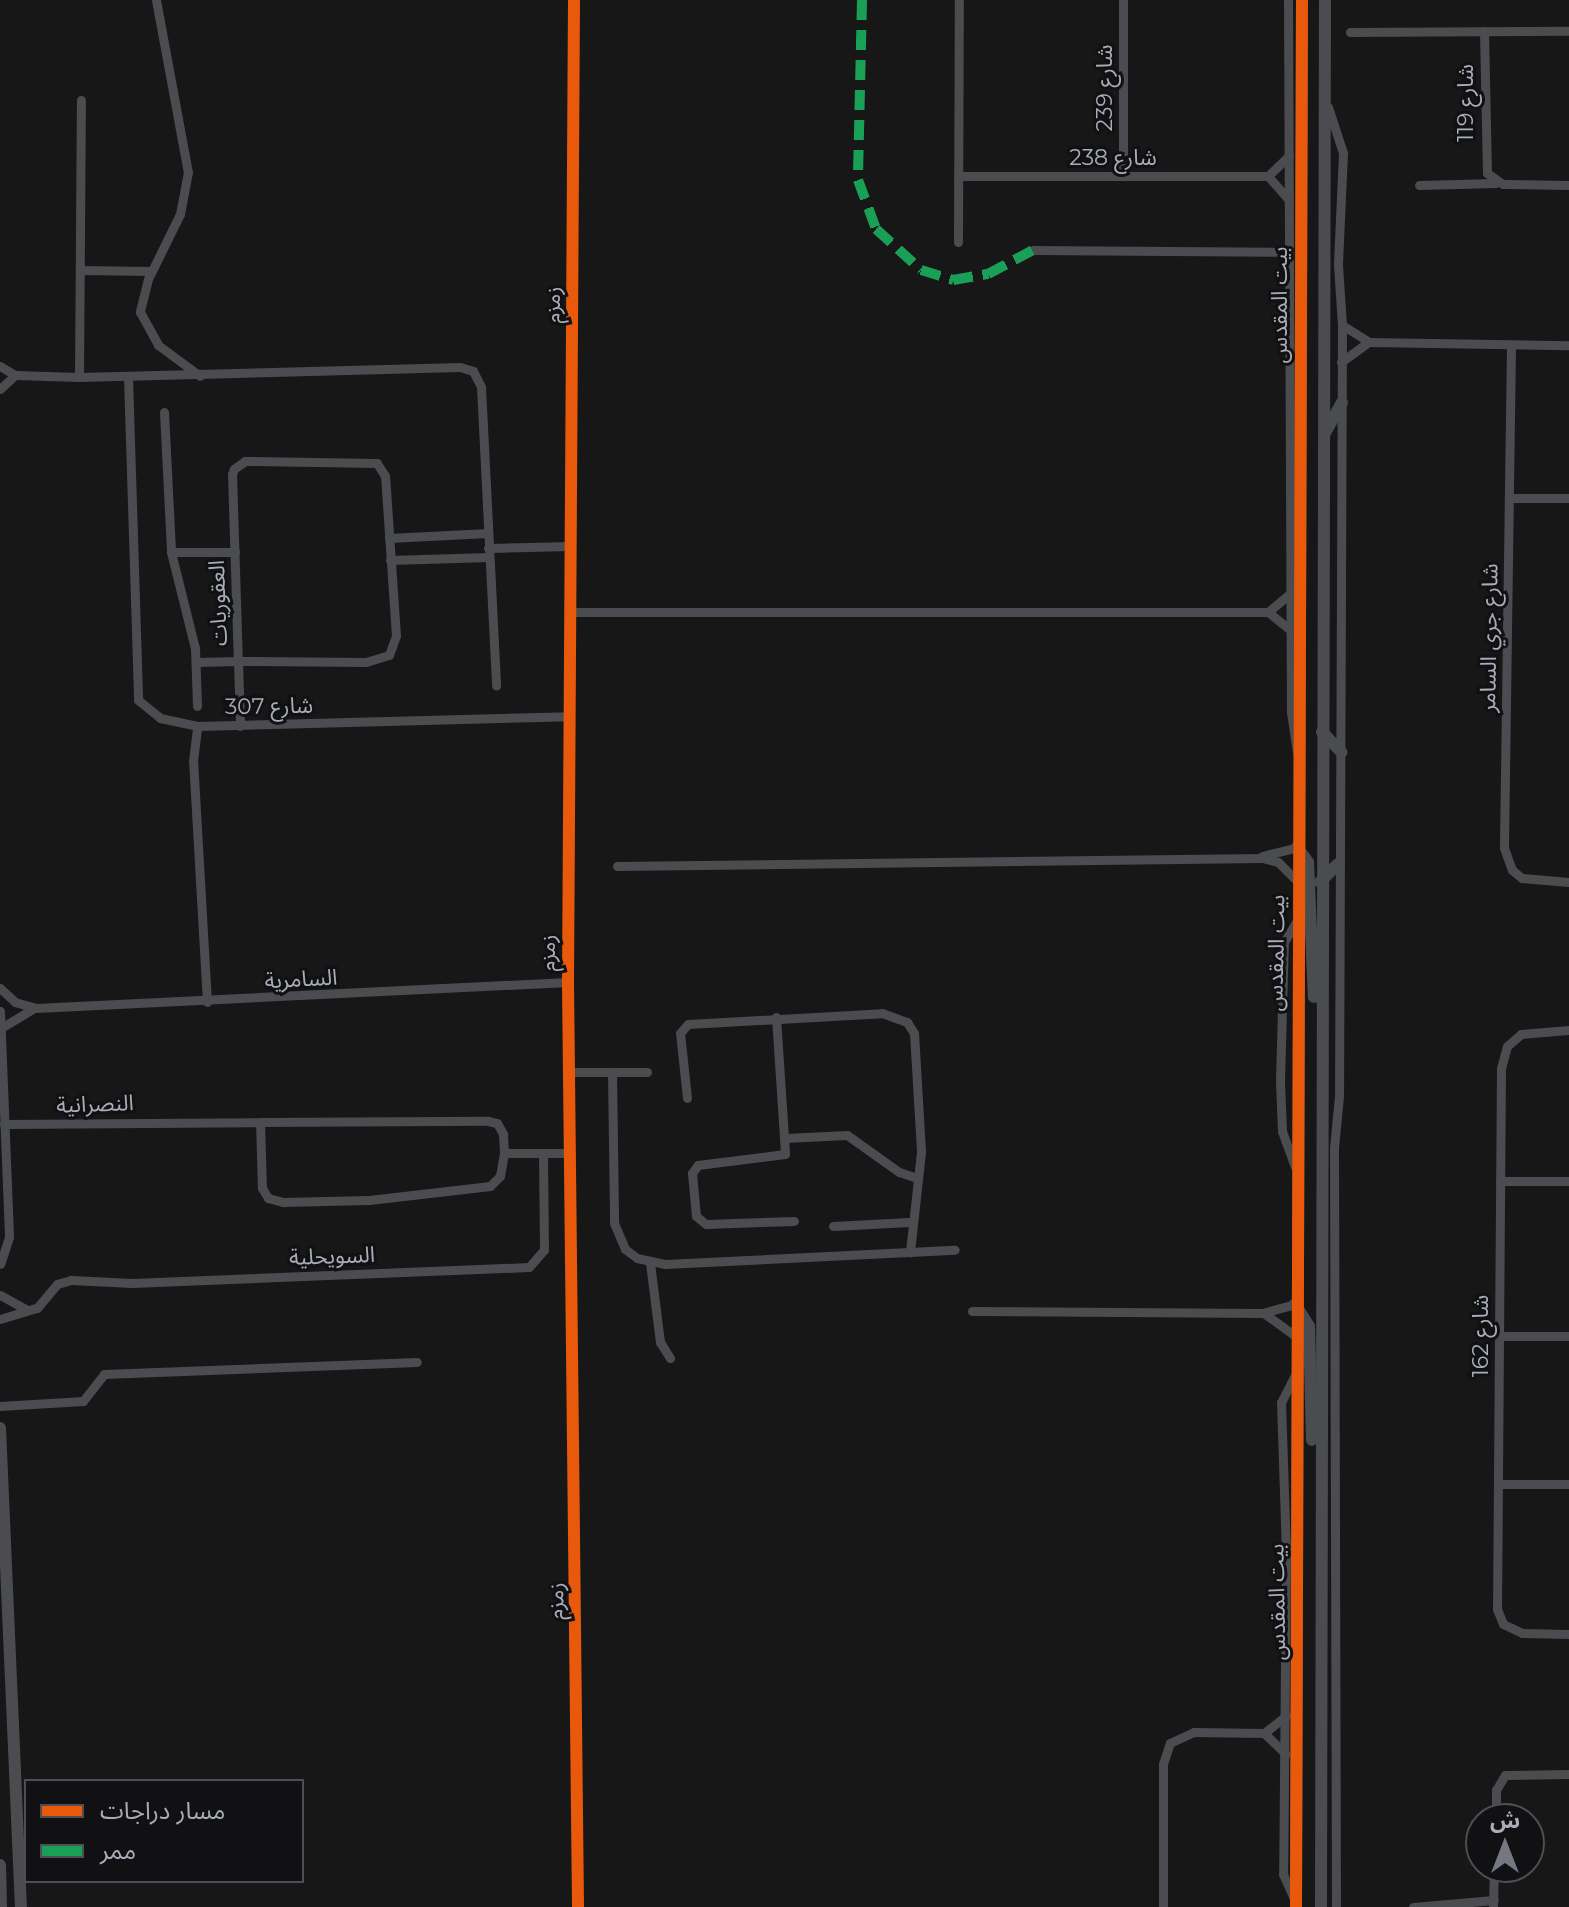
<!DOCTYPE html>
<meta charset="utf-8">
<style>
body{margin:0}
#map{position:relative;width:1569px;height:1907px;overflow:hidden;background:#171717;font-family:Montserrat,"Noto Sans Arabic",sans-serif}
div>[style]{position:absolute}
.minor>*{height:9px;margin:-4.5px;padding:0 4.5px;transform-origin:4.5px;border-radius:4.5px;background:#4b4c50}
.tertiary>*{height:12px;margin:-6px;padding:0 6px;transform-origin:6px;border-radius:6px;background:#4b4c50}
.quiet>*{height:10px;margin-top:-5px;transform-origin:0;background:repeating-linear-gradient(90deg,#1a9f57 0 20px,transparent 0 30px)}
.cycleway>*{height:12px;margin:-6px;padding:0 6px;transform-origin:6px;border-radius:6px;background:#e8590c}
span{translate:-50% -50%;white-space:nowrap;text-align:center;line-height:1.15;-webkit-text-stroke:6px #111113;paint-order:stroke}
.street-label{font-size:22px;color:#a8adb8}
.legend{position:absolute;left:24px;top:1779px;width:280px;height:104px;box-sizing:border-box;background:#111113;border:2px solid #4d4f55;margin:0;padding:10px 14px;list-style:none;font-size:24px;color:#a8adb8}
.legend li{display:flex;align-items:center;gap:16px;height:40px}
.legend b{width:40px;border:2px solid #4d4f55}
.north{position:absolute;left:1465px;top:1803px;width:80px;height:80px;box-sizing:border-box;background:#111113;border:2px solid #4d4f55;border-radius:50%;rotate:0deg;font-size:22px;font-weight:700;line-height:32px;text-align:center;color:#a8adb8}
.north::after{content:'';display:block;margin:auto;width:28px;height:36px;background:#757880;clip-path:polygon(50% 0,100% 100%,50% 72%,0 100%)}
</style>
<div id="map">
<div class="minor">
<div style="left:156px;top:0;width:175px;rotate:79.5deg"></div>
<div style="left:188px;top:172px;width:43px;rotate:100.8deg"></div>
<div style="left:180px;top:214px;width:72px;rotate:116.2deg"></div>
<div style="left:148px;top:279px;width:34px;rotate:104deg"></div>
<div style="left:140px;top:312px;width:38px;rotate:61deg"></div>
<div style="left:158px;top:345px;width:52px;rotate:36.4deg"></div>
<div style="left:574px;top:0;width:982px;rotate:90.35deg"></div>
<div style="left:568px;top:982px;width:925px;rotate:89.38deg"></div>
<div style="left:1288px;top:0;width:712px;rotate:89.76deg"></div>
<div style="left:1291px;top:712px;width:40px;rotate:81.5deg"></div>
<div style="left:1484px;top:31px;width:142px;rotate:88.8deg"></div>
<div style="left:1487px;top:173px;width:19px;rotate:35deg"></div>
<div style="left:1503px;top:184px;width:66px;rotate:0.9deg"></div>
<div style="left:1350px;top:32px;width:219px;rotate:-0.3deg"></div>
<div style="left:1328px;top:107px;width:48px;rotate:71.9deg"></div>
<div style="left:1343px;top:153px;width:112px;rotate:92.6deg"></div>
<div style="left:1338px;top:265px;width:60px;rotate:86.2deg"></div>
<div style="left:1342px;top:325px;width:771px;rotate:90.22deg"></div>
<div style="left:1339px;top:1096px;width:52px;rotate:95.5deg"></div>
<div style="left:1334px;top:1148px;width:759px;rotate:89.85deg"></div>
<div style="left:958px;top:176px;width:310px"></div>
<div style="left:1268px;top:176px;width:29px;rotate:-44deg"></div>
<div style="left:1123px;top:176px;width:176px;rotate:-90deg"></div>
<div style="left:1268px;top:176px;width:32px;rotate:49deg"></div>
<div style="left:1419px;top:185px;width:77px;rotate:-1.5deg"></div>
<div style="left:958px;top:242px;width:242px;rotate:-89.8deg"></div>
<div style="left:1033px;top:250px;width:256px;rotate:0.4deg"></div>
<div style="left:80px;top:270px;width:71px;rotate:0.8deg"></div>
<div style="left:1342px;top:325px;width:32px;rotate:32deg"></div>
<div style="left:1369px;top:342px;width:200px;rotate:0.9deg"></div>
<div style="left:1511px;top:345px;width:503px;rotate:90.8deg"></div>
<div style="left:1504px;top:848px;width:23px;rotate:70deg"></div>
<div style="left:1512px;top:870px;width:13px;rotate:39deg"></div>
<div style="left:1522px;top:878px;width:47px;rotate:4.9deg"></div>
<div style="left:1341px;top:362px;width:34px;rotate:-36deg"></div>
<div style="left:0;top:366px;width:17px;rotate:31deg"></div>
<div style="left:15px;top:375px;width:64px;rotate:1.8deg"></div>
<div style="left:79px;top:377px;width:381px;rotate:-1.5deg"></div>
<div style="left:460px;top:367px;width:14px;rotate:17deg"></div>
<div style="left:473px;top:371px;width:18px;rotate:63deg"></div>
<div style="left:481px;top:387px;width:299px;rotate:87.1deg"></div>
<div style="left:79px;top:377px;width:277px;rotate:-89.6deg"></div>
<div style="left:128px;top:377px;width:323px;rotate:88.2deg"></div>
<div style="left:138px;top:700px;width:28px;rotate:39deg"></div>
<div style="left:160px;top:718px;width:38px;rotate:12deg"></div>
<div style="left:0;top:389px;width:21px;rotate:-43deg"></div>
<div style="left:164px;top:412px;width:140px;rotate:87.1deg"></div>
<div style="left:171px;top:552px;width:99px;rotate:76deg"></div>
<div style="left:195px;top:648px;width:58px;rotate:88deg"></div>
<div style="left:1509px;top:498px;width:60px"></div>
<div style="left:389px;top:538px;width:99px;rotate:-2.9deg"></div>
<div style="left:488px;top:548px;width:83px;rotate:-1.4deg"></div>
<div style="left:171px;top:552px;width:64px"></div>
<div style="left:390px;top:560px;width:99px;rotate:-1.7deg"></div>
<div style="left:571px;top:612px;width:697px"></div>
<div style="left:1268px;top:612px;width:30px;rotate:-40deg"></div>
<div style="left:1268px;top:612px;width:28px;rotate:39deg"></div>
<div style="left:197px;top:662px;width:41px;rotate:-1.4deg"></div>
<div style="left:238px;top:661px;width:128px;rotate:0.4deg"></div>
<div style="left:366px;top:662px;width:24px;rotate:-17deg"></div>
<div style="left:389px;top:655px;width:20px;rotate:-70deg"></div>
<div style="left:396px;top:636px;width:160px;rotate:-93.9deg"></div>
<div style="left:385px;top:476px;width:15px;rotate:-122deg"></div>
<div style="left:377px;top:463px;width:132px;rotate:-179.1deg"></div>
<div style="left:245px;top:461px;width:14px;rotate:144deg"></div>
<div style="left:234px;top:469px;width:5px;rotate:112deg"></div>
<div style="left:232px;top:474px;width:187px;rotate:88.2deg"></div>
<div style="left:238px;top:661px;width:65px;rotate:88.2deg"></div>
<div style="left:1262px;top:856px;width:36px;rotate:-14deg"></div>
<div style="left:617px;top:866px;width:645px;rotate:-0.71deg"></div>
<div style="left:1262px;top:858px;width:16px;rotate:14deg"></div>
<div style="left:1278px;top:862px;width:25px;rotate:45deg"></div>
<div style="left:0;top:988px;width:21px;rotate:43deg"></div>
<div style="left:15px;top:1002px;width:22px;rotate:16deg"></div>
<div style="left:36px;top:1008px;width:533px;rotate:-2.8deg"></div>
<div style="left:207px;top:1002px;width:241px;rotate:-93.3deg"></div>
<div style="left:193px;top:761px;width:35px;rotate:-83deg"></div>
<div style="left:197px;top:726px;width:373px;rotate:-1.5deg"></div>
<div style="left:0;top:1011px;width:226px;rotate:87.7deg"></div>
<div style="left:9px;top:1237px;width:28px;rotate:108deg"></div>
<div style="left:776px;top:1017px;width:137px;rotate:86.2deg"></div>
<div style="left:785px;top:1154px;width:88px;rotate:172.8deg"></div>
<div style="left:698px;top:1165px;width:10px;rotate:127deg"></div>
<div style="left:692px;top:1173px;width:43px;rotate:84.7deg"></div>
<div style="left:696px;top:1216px;width:13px;rotate:39deg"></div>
<div style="left:706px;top:1224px;width:88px;rotate:-2deg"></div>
<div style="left:1px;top:1028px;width:37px;rotate:-31deg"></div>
<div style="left:1569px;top:1030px;width:48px;rotate:175.2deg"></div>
<div style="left:1521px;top:1034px;width:18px;rotate:139deg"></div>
<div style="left:1507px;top:1046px;width:23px;rotate:105deg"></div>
<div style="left:1501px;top:1068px;width:541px;rotate:90.42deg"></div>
<div style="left:1497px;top:1609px;width:16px;rotate:68deg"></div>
<div style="left:1503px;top:1624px;width:21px;rotate:25deg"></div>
<div style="left:1522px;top:1633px;width:47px;rotate:1.2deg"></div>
<div style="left:569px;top:1072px;width:78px"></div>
<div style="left:612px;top:1072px;width:151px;rotate:89.2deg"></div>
<div style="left:614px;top:1223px;width:28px;rotate:67deg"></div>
<div style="left:625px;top:1249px;width:15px;rotate:37deg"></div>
<div style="left:637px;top:1258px;width:29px;rotate:12deg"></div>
<div style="left:665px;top:1264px;width:290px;rotate:-2.8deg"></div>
<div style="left:687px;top:1098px;width:65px;rotate:-96.1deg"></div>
<div style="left:680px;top:1033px;width:12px;rotate:-48deg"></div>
<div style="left:688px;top:1024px;width:194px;rotate:-3.2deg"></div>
<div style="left:882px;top:1013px;width:27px;rotate:20deg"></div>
<div style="left:907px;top:1022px;width:13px;rotate:58deg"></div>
<div style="left:914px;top:1033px;width:119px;rotate:86.6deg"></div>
<div style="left:921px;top:1152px;width:101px;rotate:96.3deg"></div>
<div style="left:260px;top:1122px;width:228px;rotate:-0.3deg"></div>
<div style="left:488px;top:1121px;width:9px;rotate:13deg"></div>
<div style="left:497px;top:1123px;width:13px;rotate:61deg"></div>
<div style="left:503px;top:1134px;width:19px;rotate:87deg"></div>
<div style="left:4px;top:1124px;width:256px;rotate:-0.4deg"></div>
<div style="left:260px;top:1122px;width:66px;rotate:88.3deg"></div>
<div style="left:262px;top:1188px;width:12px;rotate:59deg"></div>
<div style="left:268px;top:1198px;width:16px;rotate:15deg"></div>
<div style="left:283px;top:1202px;width:86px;rotate:-1.3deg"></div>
<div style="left:369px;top:1200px;width:122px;rotate:-6.6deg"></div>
<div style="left:490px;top:1186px;width:14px;rotate:-45deg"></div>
<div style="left:500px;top:1176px;width:23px;rotate:-80deg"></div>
<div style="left:504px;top:1153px;width:66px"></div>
<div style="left:785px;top:1138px;width:62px;rotate:-2.8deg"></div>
<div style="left:847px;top:1135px;width:64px;rotate:35.4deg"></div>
<div style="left:899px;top:1172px;width:20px;rotate:18deg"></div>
<div style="left:1295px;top:1167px;width:38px;rotate:-110deg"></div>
<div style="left:1282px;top:1131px;width:50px;rotate:-92.3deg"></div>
<div style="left:1280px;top:1081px;width:139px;rotate:-88.4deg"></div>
<div style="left:1284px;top:942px;width:23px;rotate:-59deg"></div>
<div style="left:1500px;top:1181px;width:69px"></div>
<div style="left:833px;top:1226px;width:76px;rotate:-3deg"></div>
<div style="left:650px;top:1263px;width:80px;rotate:82.8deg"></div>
<div style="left:660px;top:1342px;width:19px;rotate:58deg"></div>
<div style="left:0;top:1295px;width:31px;rotate:29deg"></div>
<div style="left:972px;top:1311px;width:290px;rotate:0.4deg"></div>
<div style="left:1262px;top:1313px;width:34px;rotate:-15deg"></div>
<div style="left:1265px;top:1314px;width:36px;rotate:36deg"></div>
<div style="left:0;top:1319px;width:39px;rotate:-17deg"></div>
<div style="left:37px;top:1308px;width:31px;rotate:-50deg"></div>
<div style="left:57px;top:1284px;width:15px;rotate:-16deg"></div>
<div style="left:71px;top:1280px;width:61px;rotate:2.8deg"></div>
<div style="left:132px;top:1283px;width:397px;rotate:-2.3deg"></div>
<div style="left:529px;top:1267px;width:23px;rotate:-49deg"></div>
<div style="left:544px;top:1250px;width:97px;rotate:-90.6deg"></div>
<div style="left:1499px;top:1336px;width:70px"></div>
<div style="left:1295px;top:1375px;width:30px;rotate:117deg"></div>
<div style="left:1281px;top:1402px;width:149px;rotate:88.1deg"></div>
<div style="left:1286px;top:1551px;width:323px;rotate:90.5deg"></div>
<div style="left:1283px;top:1874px;width:30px;rotate:66deg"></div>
<div style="left:0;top:1406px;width:83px;rotate:-3.4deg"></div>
<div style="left:83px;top:1401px;width:34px;rotate:-52deg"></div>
<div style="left:104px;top:1374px;width:313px;rotate:-2.2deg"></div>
<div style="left:1498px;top:1484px;width:71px"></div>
<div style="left:1264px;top:1733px;width:28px;rotate:-38deg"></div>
<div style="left:1496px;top:1819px;width:29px;rotate:-90deg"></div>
<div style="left:1496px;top:1790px;width:17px;rotate:-59deg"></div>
<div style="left:1505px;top:1775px;width:64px;rotate:-0.9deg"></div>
<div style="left:1163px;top:1907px;width:143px;rotate:-90deg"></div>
<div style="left:1163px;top:1764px;width:22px;rotate:-72deg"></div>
<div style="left:1170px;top:1743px;width:26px;rotate:-25deg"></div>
<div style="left:1194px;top:1732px;width:70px;rotate:0.8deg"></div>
<div style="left:1264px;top:1733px;width:30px;rotate:44deg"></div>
<div style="left:1413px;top:1907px;width:81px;rotate:-4.9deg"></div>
<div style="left:1493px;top:1907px;width:40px;rotate:-88.6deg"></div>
</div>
<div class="tertiary">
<div style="left:1325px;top:433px;width:35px;rotate:-61deg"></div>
<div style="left:1322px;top:732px;width:28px;rotate:46deg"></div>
<div style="left:1297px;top:847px;width:19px;rotate:54deg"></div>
<div style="left:1308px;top:862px;width:135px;rotate:87.5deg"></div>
<div style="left:1320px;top:882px;width:25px;rotate:-45deg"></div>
<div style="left:1295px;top:1304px;width:26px;rotate:58deg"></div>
<div style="left:1309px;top:1326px;width:114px;rotate:88.5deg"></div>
<div style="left:0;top:1428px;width:479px;rotate:87.5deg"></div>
<div style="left:0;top:1865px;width:42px;rotate:88.6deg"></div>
<div style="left:1296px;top:1907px;width:1907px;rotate:-89.82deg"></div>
<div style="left:1321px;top:1907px;width:1907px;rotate:-89.88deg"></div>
</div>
<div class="quiet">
<div style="left:862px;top:0;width:180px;rotate:91.3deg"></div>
<div style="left:858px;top:180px;width:52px;rotate:69.8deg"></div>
<div style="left:876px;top:229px;width:61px;rotate:42.3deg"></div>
<div style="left:921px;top:270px;width:34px;rotate:17deg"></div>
<div style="left:953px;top:280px;width:36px;rotate:-10deg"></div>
<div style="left:988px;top:274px;width:51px;rotate:-28.1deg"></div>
</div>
<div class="cycleway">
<div style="left:574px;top:0;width:982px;rotate:90.35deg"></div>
<div style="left:568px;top:982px;width:925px;rotate:89.38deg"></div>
<div style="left:1296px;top:1907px;width:1907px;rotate:-89.82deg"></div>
</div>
<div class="street-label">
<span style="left:1105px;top:88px;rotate:-90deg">شارع 239</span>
<span style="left:1466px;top:103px;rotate:-90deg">شارع 119</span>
<span style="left:1113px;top:158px">شارع 238</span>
<span style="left:553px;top:305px;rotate:-90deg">زمزم</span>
<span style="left:1280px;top:305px;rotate:-90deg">بيت المقدس</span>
<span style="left:218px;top:603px;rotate:-92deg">العقوريات</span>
<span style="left:1489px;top:638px;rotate:-89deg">شارع جري السامر</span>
<span style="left:269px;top:706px;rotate:-1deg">شارع 307</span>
<span style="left:548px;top:953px;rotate:-90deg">زمزم</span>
<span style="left:1276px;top:953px;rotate:-89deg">بيت المقدس</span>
<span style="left:301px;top:979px;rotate:-3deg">السامرية</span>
<span style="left:95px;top:1104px;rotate:-2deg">النصرانية</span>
<span style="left:332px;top:1256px;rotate:-2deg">السويحلية</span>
<span style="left:1481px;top:1336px;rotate:-90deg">شارع 162</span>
<span style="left:556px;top:1601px;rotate:-89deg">زمزم</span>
<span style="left:1277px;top:1602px;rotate:-91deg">بيت المقدس</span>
</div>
<ul class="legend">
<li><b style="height:10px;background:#e8590c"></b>مسار دراجات</li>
<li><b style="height:10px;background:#1a9f57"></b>ممر</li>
</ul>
<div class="north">ش</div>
</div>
